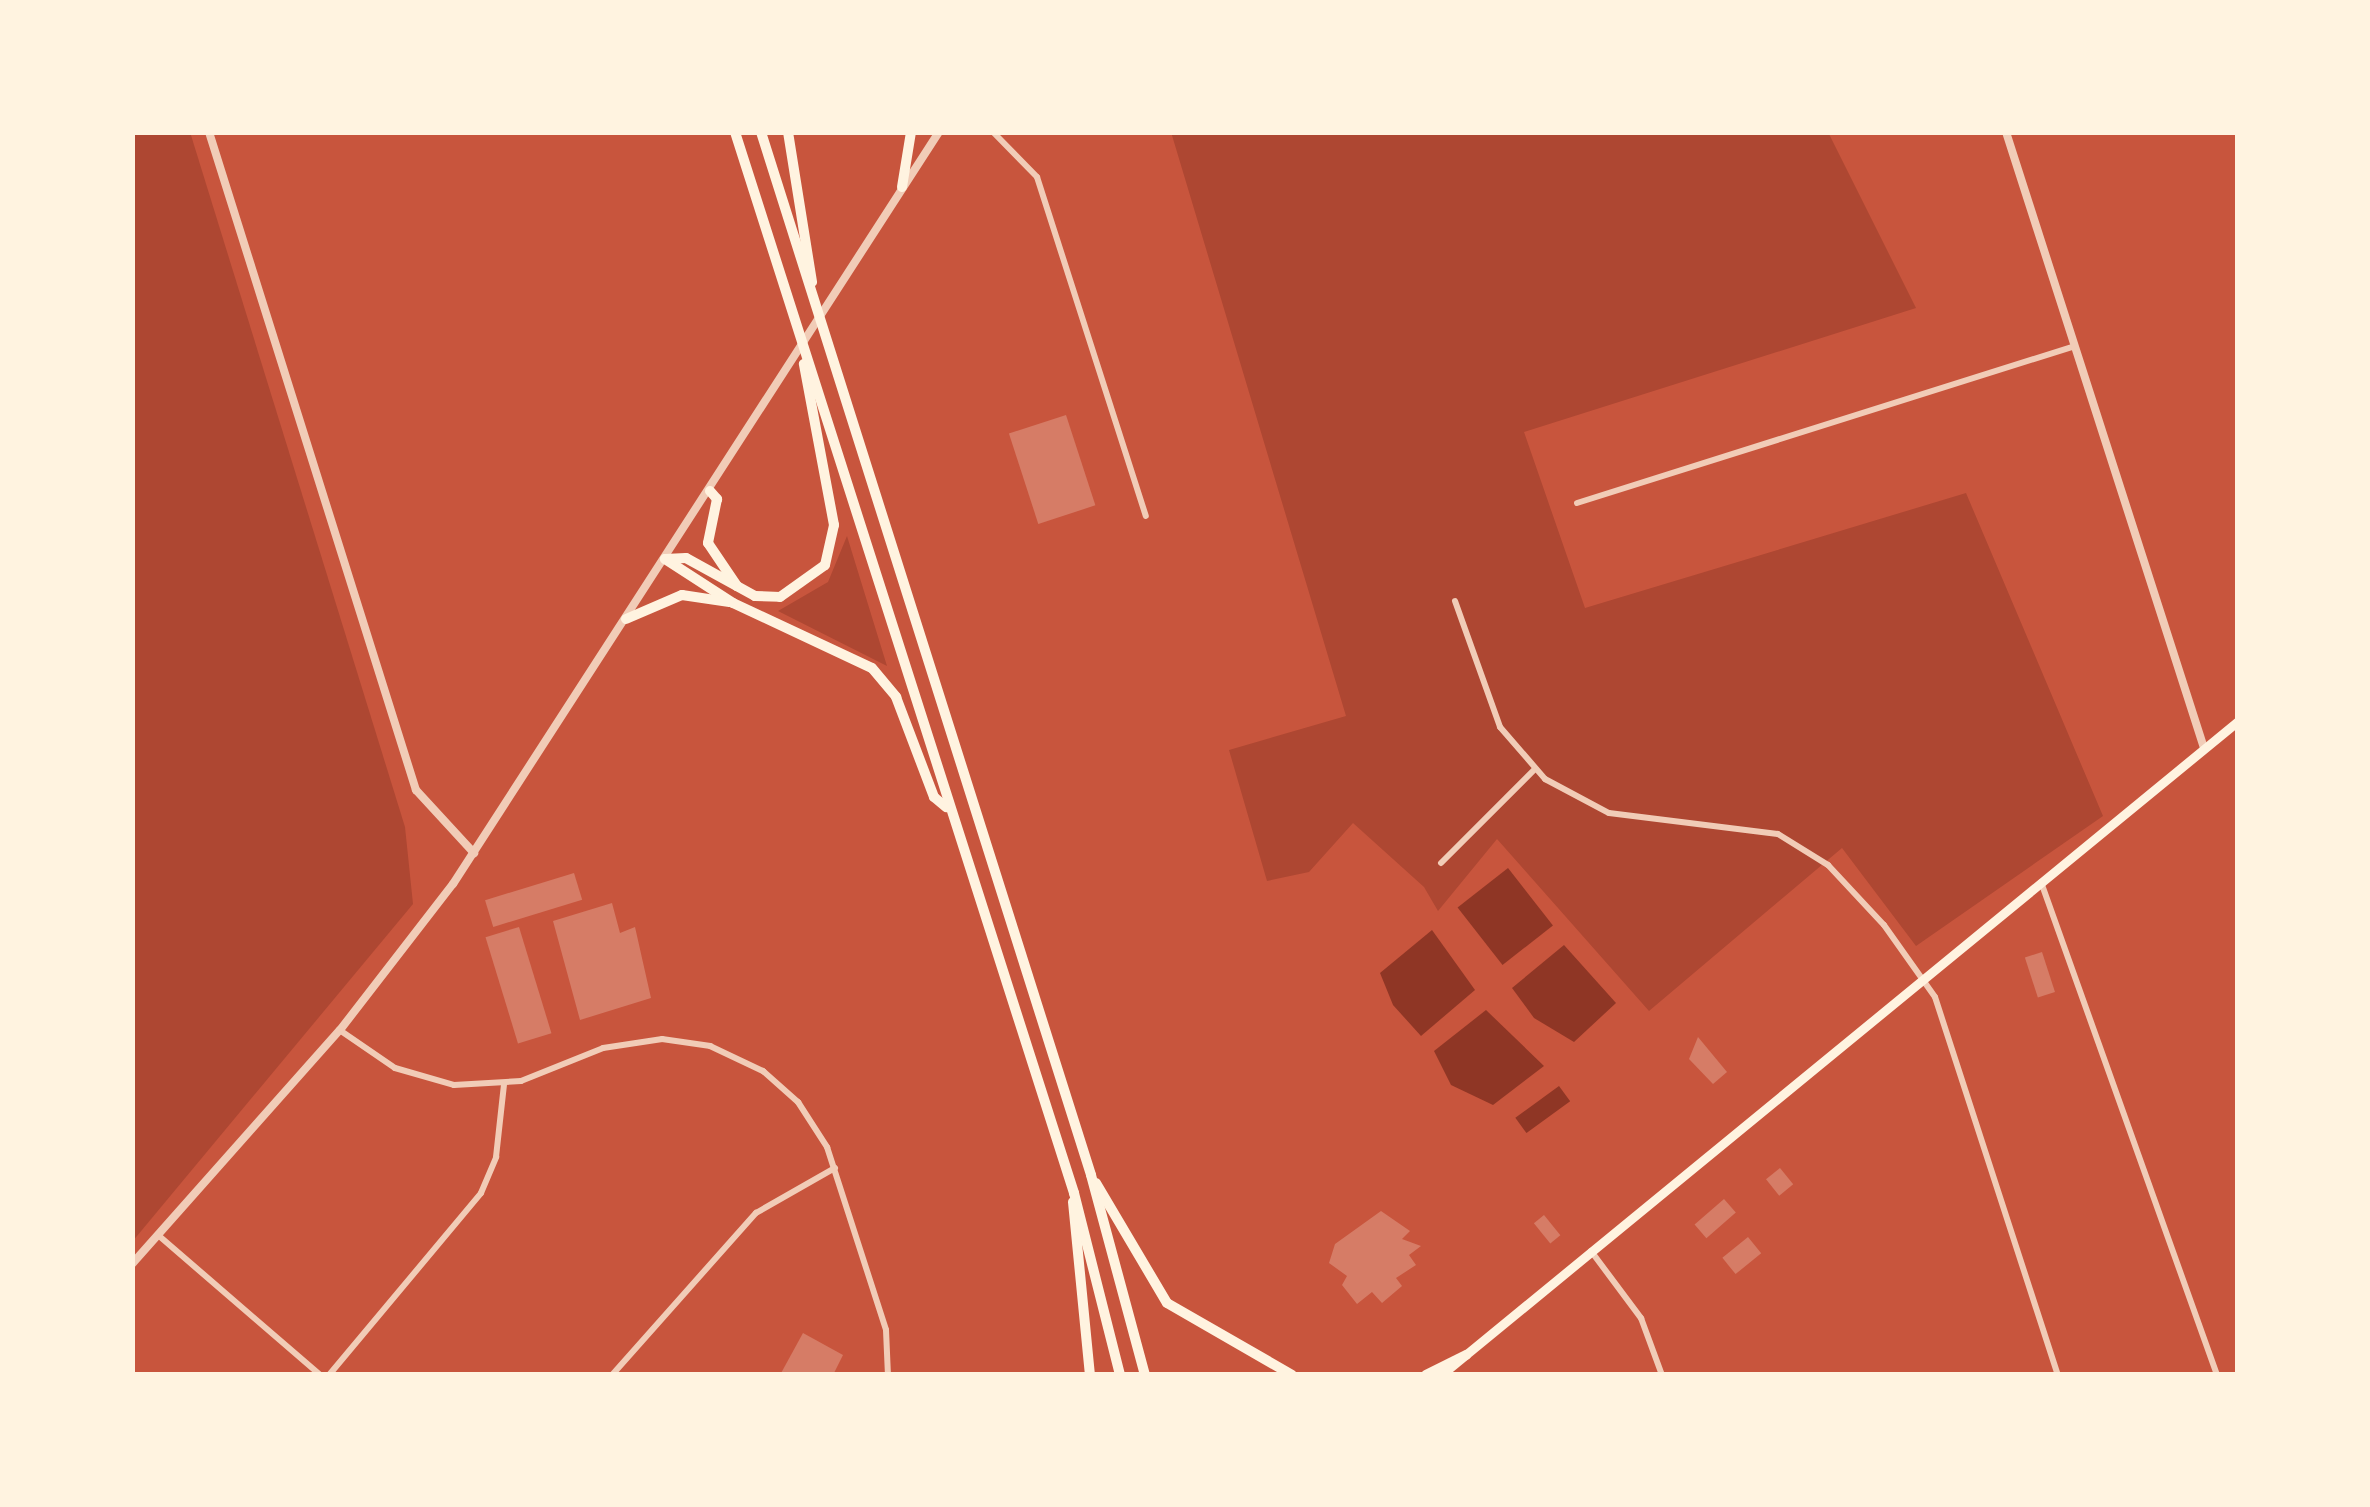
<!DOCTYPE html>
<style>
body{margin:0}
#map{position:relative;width:2370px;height:1507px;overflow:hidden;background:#c8553d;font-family:Jost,sans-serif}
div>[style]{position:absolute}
.green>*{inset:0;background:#ae4732}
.water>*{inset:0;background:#8f3625;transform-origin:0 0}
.building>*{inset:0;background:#d67c66;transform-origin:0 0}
.minor>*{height:6px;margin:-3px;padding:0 3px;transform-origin:3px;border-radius:3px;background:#f1ccb7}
.tertiary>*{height:8px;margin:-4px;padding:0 4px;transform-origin:4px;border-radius:4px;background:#f1ccb7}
.primary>*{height:9px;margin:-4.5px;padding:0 4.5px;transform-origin:4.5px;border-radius:4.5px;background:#fff3e0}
.motorway>*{height:10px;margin:-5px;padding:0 5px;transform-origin:5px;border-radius:5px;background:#fff3e0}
span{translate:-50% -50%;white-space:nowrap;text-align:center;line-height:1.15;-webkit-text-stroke:9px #fff3e0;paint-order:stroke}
.frame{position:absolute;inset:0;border:135px solid #fff3e0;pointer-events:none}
</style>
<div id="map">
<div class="green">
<div style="clip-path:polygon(132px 132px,190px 132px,405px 827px,413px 904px,132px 1242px)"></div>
<div style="clip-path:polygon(1171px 132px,1828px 132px,1916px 308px,1524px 432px,1585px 608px,1966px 493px,2103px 816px,1916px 946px,1842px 848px,1649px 1011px,1497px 839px,1438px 911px,1424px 887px,1353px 823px,1309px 872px,1267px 881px,1229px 750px,1346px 716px)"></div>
<div style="clip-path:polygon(847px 536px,887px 666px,778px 611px,828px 582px)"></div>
</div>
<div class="water">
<div style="left:1508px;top:868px;width:73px;height:64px;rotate:52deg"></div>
<div style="clip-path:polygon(1432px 930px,1475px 990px,1421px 1036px,1393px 1005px,1380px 973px)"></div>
<div style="clip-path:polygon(1564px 945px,1616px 1003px,1574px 1042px,1534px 1018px,1512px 988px)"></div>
<div style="clip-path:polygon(1486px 1010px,1544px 1066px,1493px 1105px,1451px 1085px,1434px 1051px)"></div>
<div style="left:1559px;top:1086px;width:19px;height:54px;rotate:54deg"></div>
</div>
<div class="building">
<div style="left:1066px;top:415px;width:95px;height:60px;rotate:72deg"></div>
<div style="left:574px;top:873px;width:28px;height:93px;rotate:73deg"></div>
<div style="clip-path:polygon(612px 903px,620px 933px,635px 927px,651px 998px,580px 1020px,553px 921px)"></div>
<div style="left:519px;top:927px;width:111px;height:35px;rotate:73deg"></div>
<div style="left:2042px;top:952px;width:42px;height:18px;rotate:72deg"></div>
<div style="clip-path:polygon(1698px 1037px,1727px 1072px,1713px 1084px,1689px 1059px)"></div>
<div style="left:1780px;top:1168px;width:21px;height:18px;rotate:51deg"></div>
<div style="left:1724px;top:1199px;width:18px;height:39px;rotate:49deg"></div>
<div style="clip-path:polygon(1381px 1211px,1410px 1231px,1402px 1239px,1421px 1246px,1409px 1255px,1416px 1265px,1396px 1278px,1402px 1286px,1382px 1303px,1372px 1292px,1357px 1304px,1342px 1285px,1347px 1276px,1329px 1263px,1335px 1244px)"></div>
<div style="left:1544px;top:1215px;width:26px;height:13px;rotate:51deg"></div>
<div style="left:1748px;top:1237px;width:21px;height:33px;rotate:51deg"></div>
<div style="clip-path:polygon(803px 1333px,843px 1355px,833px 1375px,780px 1375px)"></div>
</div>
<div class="minor">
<div style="left:993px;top:132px;width:63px;rotate:45.6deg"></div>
<div style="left:1037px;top:177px;width:356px;rotate:72.2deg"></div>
<div style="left:1577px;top:503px;width:522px;rotate:-17.5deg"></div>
<div style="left:1455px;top:601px;width:134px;rotate:70.3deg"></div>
<div style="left:1500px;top:727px;width:69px;rotate:49.1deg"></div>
<div style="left:1545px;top:779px;width:72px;rotate:28deg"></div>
<div style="left:1609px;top:813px;width:170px;rotate:7.1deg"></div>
<div style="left:1778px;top:834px;width:59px;rotate:31.8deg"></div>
<div style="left:1828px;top:865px;width:82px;rotate:47deg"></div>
<div style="left:1884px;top:925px;width:88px;rotate:54.7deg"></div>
<div style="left:1935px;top:997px;width:398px;rotate:72deg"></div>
<div style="left:1441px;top:863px;width:132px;rotate:-45deg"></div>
<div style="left:2041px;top:882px;width:523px;rotate:70.35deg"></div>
<div style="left:341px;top:1031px;width:65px;rotate:34.4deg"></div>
<div style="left:395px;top:1068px;width:61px;rotate:16.1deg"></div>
<div style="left:454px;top:1085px;width:67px;rotate:-3.4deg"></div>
<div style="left:521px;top:1081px;width:88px;rotate:-21.9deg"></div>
<div style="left:603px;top:1048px;width:60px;rotate:-8.7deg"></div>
<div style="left:662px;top:1039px;width:49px;rotate:8.3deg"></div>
<div style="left:710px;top:1046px;width:59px;rotate:25.3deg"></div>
<div style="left:763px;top:1071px;width:47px;rotate:41.5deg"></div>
<div style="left:798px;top:1102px;width:54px;rotate:57.2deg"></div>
<div style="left:827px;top:1147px;width:192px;rotate:72.1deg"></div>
<div style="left:886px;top:1330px;width:45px;rotate:87.5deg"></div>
<div style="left:158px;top:1235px;width:214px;rotate:40.8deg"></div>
<div style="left:1591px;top:1251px;width:84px;rotate:53.3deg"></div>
<div style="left:1641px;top:1318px;width:61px;rotate:69.8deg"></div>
<div style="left:329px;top:1375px;width:237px;rotate:-50.1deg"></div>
<div style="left:481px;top:1193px;width:39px;rotate:-67deg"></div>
<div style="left:496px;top:1157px;width:73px;rotate:-83.7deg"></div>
<div style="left:612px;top:1375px;width:217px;rotate:-48.4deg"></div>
<div style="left:756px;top:1213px;width:91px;rotate:-29.7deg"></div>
</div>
<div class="tertiary">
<div style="left:209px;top:132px;width:690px;rotate:72.54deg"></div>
<div style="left:416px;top:790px;width:86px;rotate:47.4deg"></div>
<div style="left:2006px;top:132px;width:647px;rotate:72.18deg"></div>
<div style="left:132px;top:1264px;width:313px;rotate:-48.4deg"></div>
<div style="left:340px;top:1030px;width:185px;rotate:-52.3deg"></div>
<div style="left:453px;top:884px;width:895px;rotate:-57.13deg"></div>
</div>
<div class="primary">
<div style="left:1441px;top:1375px;width:1031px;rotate:-39.37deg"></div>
</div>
<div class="motorway">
<div style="left:735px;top:132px;width:1114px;rotate:72.28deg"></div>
<div style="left:1074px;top:1193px;width:188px;rotate:75.8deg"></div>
<div style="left:761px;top:132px;width:1094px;rotate:72.44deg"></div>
<div style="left:1091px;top:1175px;width:207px;rotate:74.9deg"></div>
<div style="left:788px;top:132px;width:152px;rotate:80.9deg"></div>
<div style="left:902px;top:187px;width:56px;rotate:-80.7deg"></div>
<div style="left:710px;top:491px;width:11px;rotate:49deg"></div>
<div style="left:717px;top:499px;width:45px;rotate:101.6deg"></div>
<div style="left:708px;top:543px;width:52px;rotate:56deg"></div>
<div style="left:665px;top:559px;width:21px;rotate:-3deg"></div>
<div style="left:686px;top:558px;width:79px;rotate:28.8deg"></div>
<div style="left:755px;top:596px;width:25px;rotate:2deg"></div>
<div style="left:780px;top:597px;width:55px;rotate:-35.4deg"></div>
<div style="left:825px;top:565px;width:41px;rotate:-77.3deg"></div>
<div style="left:834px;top:525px;width:164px;rotate:-100.6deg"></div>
<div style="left:665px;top:559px;width:81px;rotate:32.9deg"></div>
<div style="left:733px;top:603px;width:153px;rotate:25.1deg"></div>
<div style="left:872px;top:668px;width:38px;rotate:50deg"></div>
<div style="left:896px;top:697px;width:107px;rotate:69.2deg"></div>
<div style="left:934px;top:797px;width:16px;rotate:40deg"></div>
<div style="left:626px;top:619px;width:61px;rotate:-23.2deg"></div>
<div style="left:682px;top:595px;width:48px;rotate:8.5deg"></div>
<div style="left:1096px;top:1183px;width:139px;rotate:59.4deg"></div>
<div style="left:1167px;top:1303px;width:144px;rotate:29.9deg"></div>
<div style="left:1073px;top:1202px;width:174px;rotate:84.4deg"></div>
<div style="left:1426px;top:1375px;width:45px;rotate:-26.6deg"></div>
</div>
<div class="frame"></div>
</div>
